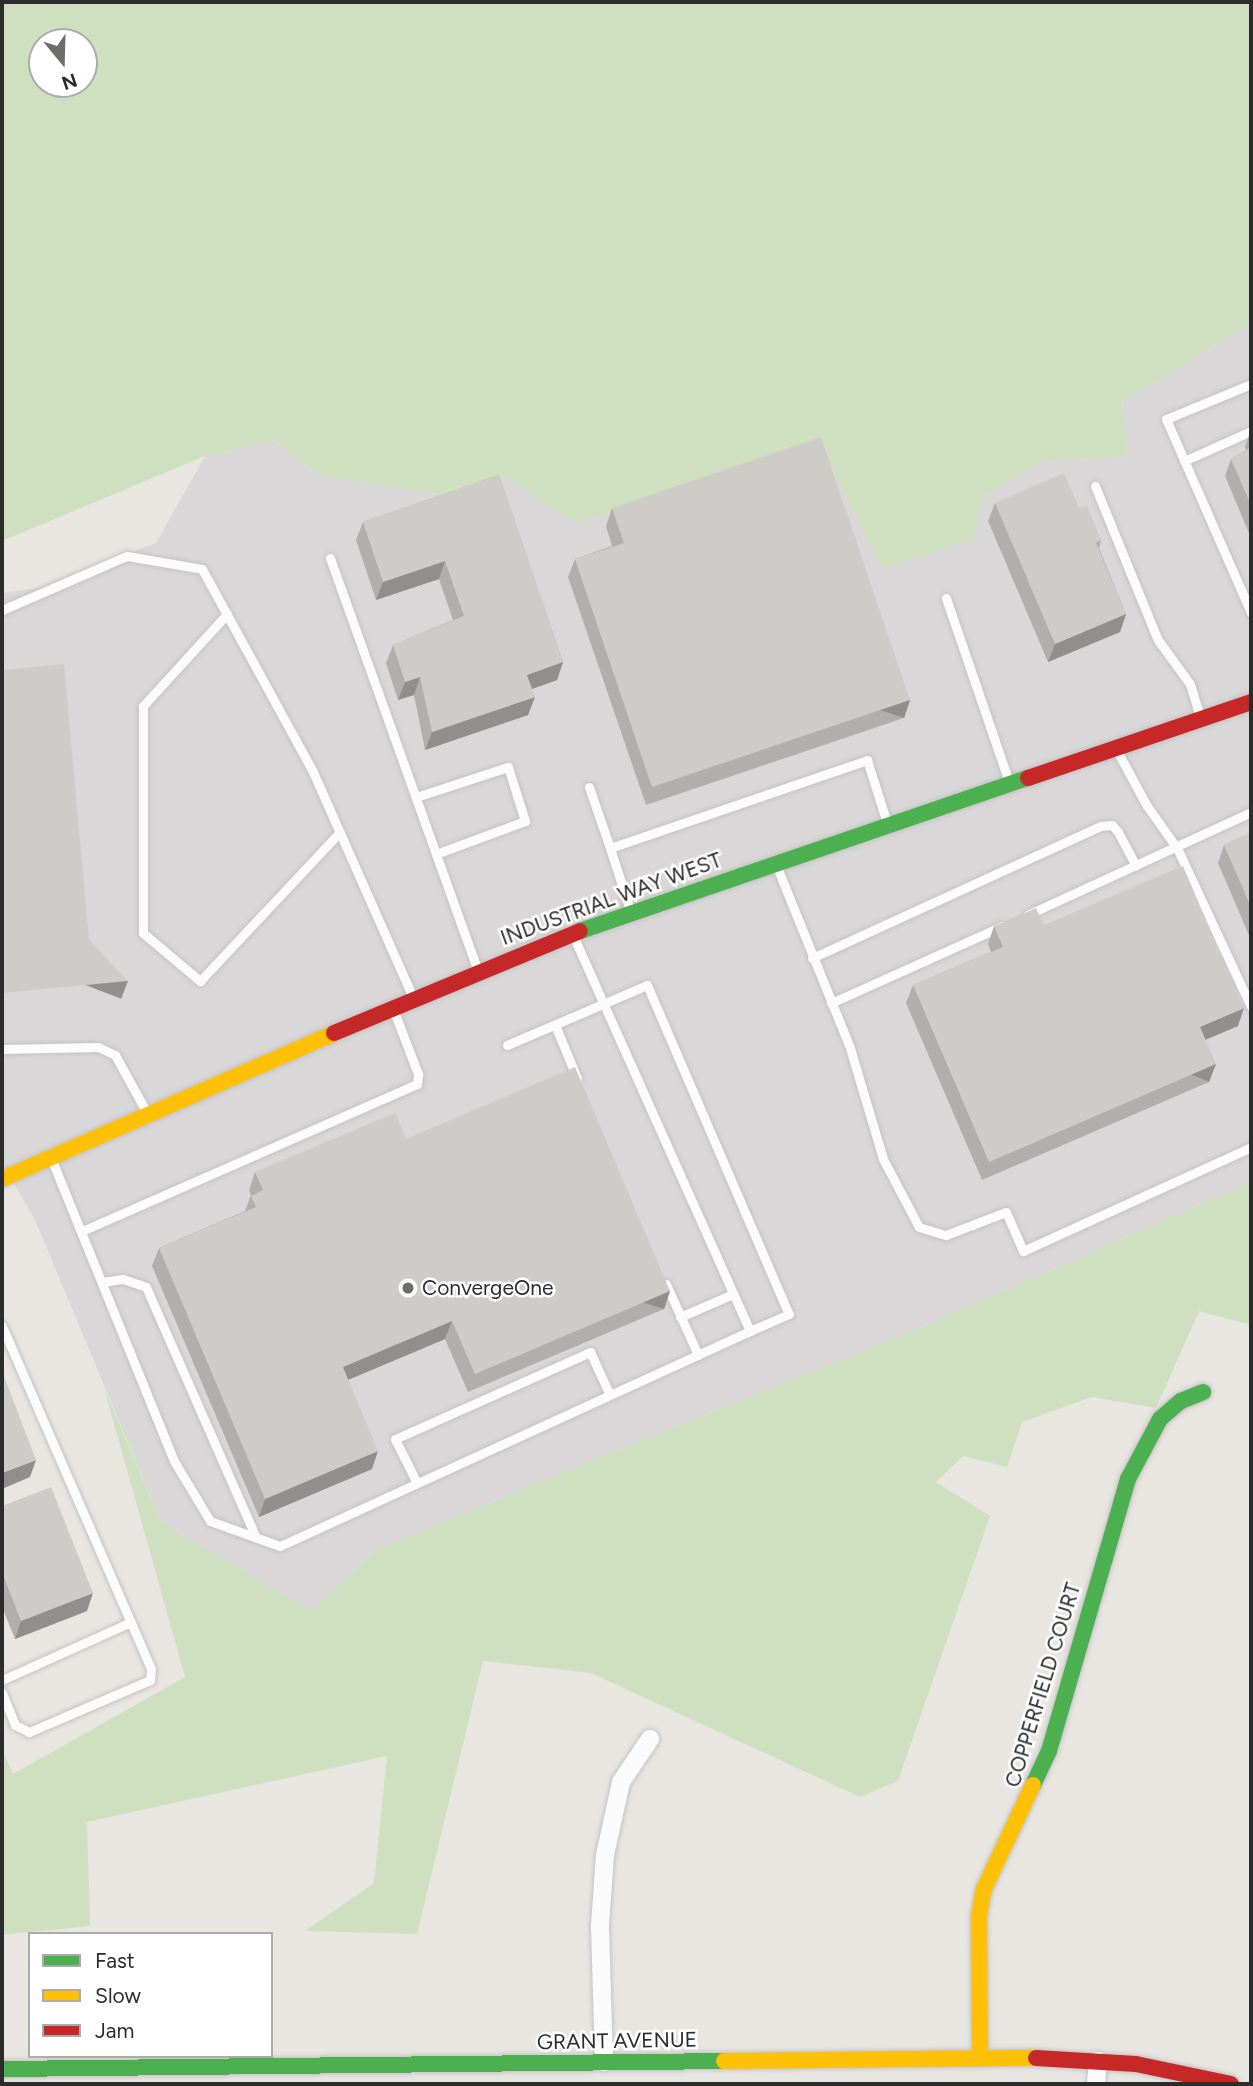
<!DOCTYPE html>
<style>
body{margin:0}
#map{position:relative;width:1253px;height:2086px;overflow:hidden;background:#e9e6e2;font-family:Figtree,sans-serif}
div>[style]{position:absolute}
.industrial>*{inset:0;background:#dad7d9}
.green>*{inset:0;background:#cee0bf}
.roads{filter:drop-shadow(0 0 2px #c4c3c2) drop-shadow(0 0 2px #c4c3c2)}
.lane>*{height:9px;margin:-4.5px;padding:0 4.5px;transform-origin:4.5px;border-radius:4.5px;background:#fcfbfb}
.street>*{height:18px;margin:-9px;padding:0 9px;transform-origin:9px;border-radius:9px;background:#fcfbfb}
.fast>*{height:16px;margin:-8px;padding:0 8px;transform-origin:8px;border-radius:8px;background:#4caf50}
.slow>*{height:16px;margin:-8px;padding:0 8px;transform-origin:8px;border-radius:8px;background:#ffc107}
.jam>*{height:16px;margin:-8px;padding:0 8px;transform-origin:8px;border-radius:8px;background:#c62828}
.wall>*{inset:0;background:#b1afad}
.shaded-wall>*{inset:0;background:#908f8d;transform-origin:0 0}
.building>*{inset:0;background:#ceccc9}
.dots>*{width:19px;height:19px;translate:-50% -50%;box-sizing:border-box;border:4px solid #fff;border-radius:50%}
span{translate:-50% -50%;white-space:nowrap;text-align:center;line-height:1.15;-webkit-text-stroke:5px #fff;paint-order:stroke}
.street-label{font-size:21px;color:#2c2c2c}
.poi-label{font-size:21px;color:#2c2c2c}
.left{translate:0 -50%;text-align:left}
.frame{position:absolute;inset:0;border:4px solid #2c2c2c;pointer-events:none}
.legend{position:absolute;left:28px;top:1932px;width:245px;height:126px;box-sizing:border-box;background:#fff;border:2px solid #ababab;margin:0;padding:9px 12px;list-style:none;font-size:21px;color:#2c2c2c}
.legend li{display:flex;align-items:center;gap:14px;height:35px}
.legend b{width:35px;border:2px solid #ababab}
.north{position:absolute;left:28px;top:28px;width:70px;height:70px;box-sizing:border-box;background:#fff;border:2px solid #ababab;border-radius:50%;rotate:161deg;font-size:19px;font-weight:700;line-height:28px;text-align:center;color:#2c2c2c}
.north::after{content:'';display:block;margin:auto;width:24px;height:32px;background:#6e6d6c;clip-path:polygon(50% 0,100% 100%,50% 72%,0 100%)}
</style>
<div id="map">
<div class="industrial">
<div style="clip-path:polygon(1251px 323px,1251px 1182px,939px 1320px,377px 1549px,311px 1611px,161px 1522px,35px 1220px,2px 1163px,2px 593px,38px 588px,156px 543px,205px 456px,274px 440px,319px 475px,445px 495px,504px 476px,577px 524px,818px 442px,883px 568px,982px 496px,1045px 461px,1128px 456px,1122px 402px)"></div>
</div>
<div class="green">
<div style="clip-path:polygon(evenodd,2px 2px,1251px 2px,1251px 323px,1122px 402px,1128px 456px,1045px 461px,982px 496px,974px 539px,883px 569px,818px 442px,577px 524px,504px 476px,445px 495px,319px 475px,274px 440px,205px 456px,2px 541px,2px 2px,42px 42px,84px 42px,84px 84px,42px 84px,42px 42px)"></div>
<div style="clip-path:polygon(1251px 1182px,1251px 1325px,1199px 1311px,1156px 1408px,1092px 1397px,1022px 1422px,1007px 1467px,963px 1456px,936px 1482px,990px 1516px,898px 1781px,860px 1797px,591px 1673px,483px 1661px,417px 1934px,305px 1931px,374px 1883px,387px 1756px,87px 1822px,90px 1926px,2px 1935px,2px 1750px,13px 1774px,185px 1677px,104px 1388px,161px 1522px,311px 1611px,377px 1549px,939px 1320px)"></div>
</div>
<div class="roads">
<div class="lane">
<div style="left:1251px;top:384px;width:92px;rotate:157.6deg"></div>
<div style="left:1166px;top:419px;width:212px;rotate:66.3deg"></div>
<div style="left:1184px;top:461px;width:73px;rotate:-24.1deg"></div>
<div style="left:1095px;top:486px;width:166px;rotate:67.8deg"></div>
<div style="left:1158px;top:640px;width:54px;rotate:54deg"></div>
<div style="left:1190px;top:684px;width:34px;rotate:73deg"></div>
<div style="left:330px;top:558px;width:436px;rotate:70.3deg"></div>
<div style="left:946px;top:598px;width:194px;rotate:71.1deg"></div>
<div style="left:2px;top:610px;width:136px;rotate:-23.4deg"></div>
<div style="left:127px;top:556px;width:76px;rotate:9.8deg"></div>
<div style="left:202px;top:569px;width:231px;rotate:61.3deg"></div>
<div style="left:313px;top:772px;width:247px;rotate:66.1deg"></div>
<div style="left:227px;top:614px;width:125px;rotate:132.4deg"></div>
<div style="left:143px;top:706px;width:227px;rotate:90deg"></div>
<div style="left:143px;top:933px;width:75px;rotate:40.1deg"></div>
<div style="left:200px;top:981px;width:204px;rotate:-46.8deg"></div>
<div style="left:1116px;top:749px;width:65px;rotate:61.5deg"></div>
<div style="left:1147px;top:806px;width:52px;rotate:54.5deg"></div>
<div style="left:1177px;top:848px;width:175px;rotate:65deg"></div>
<div style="left:589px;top:787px;width:65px;rotate:71deg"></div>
<div style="left:416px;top:797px;width:97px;rotate:-18.1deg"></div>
<div style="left:508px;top:767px;width:57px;rotate:72.5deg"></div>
<div style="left:525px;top:821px;width:95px;rotate:159.7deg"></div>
<div style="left:777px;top:867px;width:195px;rotate:68deg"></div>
<div style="left:850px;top:1048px;width:116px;rotate:73.4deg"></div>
<div style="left:883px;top:1159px;width:77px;rotate:62.1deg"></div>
<div style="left:919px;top:1227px;width:28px;rotate:17deg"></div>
<div style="left:946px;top:1235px;width:64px;rotate:-21deg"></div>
<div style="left:1006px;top:1212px;width:43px;rotate:66.4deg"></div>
<div style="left:1023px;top:1251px;width:251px;rotate:-24.5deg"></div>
<div style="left:631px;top:913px;width:68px;rotate:-107.9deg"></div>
<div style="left:610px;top:848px;width:272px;rotate:-18.9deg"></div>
<div style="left:867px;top:760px;width:66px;rotate:72.4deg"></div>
<div style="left:1027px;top:915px;width:247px;rotate:-24.7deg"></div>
<div style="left:812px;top:958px;width:317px;rotate:-24.6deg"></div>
<div style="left:1100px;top:826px;width:12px;rotate:-5deg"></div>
<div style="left:1112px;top:825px;width:9px;rotate:49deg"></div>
<div style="left:1118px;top:832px;width:38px;rotate:62deg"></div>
<div style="left:831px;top:1003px;width:188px;rotate:-24.2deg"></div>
<div style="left:555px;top:1025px;width:57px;rotate:67.5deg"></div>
<div style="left:507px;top:1045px;width:152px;rotate:-23.2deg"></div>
<div style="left:647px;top:985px;width:358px;rotate:66.7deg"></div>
<div style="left:789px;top:1314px;width:43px;rotate:156.4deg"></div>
<div style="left:2px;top:1049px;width:96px;rotate:-1.2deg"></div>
<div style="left:98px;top:1047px;width:19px;rotate:25deg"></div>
<div style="left:115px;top:1055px;width:66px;rotate:61.1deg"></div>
<div style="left:51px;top:1158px;width:327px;rotate:67.9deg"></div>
<div style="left:174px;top:1461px;width:70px;rotate:59deg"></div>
<div style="left:210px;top:1521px;width:74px;rotate:19.7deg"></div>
<div style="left:280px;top:1546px;width:517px;rotate:-24.58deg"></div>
<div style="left:750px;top:1331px;width:433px;rotate:-114.1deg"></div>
<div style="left:82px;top:1231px;width:366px;rotate:-23.7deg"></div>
<div style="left:417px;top:1084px;width:10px;rotate:-84deg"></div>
<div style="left:418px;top:1074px;width:70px;rotate:-111deg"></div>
<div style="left:103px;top:1282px;width:20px;rotate:-9deg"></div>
<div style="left:123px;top:1279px;width:24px;rotate:19deg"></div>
<div style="left:146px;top:1287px;width:273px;rotate:66.3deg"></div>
<div style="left:666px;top:1284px;width:78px;rotate:65.7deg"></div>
<div style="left:680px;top:1317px;width:58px;rotate:-23.5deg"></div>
<div style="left:2px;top:1326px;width:374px;rotate:66.5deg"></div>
<div style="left:151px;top:1669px;width:11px;rotate:95deg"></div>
<div style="left:150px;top:1680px;width:132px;rotate:156.7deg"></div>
<div style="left:29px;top:1732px;width:16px;rotate:-153deg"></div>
<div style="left:15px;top:1725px;width:35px;rotate:-112deg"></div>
<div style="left:417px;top:1483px;width:49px;rotate:-116.6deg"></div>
<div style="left:395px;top:1439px;width:214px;rotate:-24deg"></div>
<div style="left:590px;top:1352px;width:47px;rotate:65.1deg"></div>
<div style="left:2px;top:1680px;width:141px;rotate:-24.2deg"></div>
</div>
<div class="street">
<div style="left:604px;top:2062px;width:137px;rotate:-91.7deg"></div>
<div style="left:600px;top:1925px;width:70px;rotate:-85.9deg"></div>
<div style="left:605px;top:1855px;width:75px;rotate:-77.6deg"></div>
<div style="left:621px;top:1782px;width:52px;rotate:-56deg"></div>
<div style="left:1096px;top:2084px;width:23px;rotate:-85deg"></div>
</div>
<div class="fast">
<div style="left:580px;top:931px;width:473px;rotate:-18.9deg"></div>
<div style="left:1033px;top:1785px;width:38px;rotate:-65deg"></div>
<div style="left:1049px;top:1751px;width:283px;rotate:-73.8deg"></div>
<div style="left:1128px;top:1479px;width:68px;rotate:-61.9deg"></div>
<div style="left:1160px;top:1419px;width:28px;rotate:-41deg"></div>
<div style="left:1181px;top:1401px;width:24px;rotate:-22deg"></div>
<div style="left:2px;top:2069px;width:722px;rotate:-0.63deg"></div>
</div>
<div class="slow">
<div style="left:2px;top:1179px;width:363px;rotate:-23.7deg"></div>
<div style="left:980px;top:2058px;width:142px;rotate:-90.4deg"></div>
<div style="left:979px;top:1916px;width:27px;rotate:-80deg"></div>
<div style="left:984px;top:1889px;width:115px;rotate:-64.8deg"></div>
<div style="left:724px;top:2061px;width:312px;rotate:-0.6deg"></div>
</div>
<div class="jam">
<div style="left:1028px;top:778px;width:236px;rotate:-18.8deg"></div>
<div style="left:334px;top:1033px;width:266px;rotate:-22.5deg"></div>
<div style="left:1036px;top:2058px;width:100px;rotate:3.4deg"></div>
<div style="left:1136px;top:2064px;width:97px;rotate:11.9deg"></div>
</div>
</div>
<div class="wall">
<div style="clip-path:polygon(1251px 429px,1251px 538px,1225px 476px,1231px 459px,1246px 450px,1245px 447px)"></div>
<div style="clip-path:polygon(499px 475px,563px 662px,557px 680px,532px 689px,528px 715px,425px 750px,414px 695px,398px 700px,386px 663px,393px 645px,453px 620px,439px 579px,376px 600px,356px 540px,363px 522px)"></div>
<div style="clip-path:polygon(995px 503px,1079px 508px,1101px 540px,1099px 548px,1126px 614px,1120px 632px,1048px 662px,988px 521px)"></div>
<div style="clip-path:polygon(612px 508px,910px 700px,904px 718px,646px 805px,568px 577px,575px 559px,612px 546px,606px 526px)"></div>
<div style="clip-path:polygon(1251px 833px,1251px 940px,1218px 863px,1224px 845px)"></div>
<div style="clip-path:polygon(1044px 925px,1238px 1026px,1205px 1040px,1209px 1082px,982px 1180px,906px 1003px,913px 985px,991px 952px,988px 944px,994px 926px)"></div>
<div style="clip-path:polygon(406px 1139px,670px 1291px,664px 1309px,468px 1392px,445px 1339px,348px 1380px,372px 1469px,259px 1517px,152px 1266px,159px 1248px,245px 1211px,251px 1195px,249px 1190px,255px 1172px)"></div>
<div style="clip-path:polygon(2px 1506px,87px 1611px,15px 1639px,2px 1607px)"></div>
</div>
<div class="shaded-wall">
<div style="clip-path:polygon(445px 561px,439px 579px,376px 600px,383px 582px)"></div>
<div style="clip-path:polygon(1126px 614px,1120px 632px,1048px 662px,1055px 644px)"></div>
<div style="clip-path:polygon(563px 662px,557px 680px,521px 693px,527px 675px)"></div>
<div style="clip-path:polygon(420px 677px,414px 695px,398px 700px,405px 682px)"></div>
<div style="clip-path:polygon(535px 697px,528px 715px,425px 750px,432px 732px)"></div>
<div style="left:910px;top:700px;width:19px;height:272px;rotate:108deg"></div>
<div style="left:128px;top:981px;width:19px;height:127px;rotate:111deg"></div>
<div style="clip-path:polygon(1244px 1008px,1238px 1026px,1193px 1045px,1200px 1027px)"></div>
<div style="left:1216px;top:1064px;width:19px;height:247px;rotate:111deg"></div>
<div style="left:670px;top:1291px;width:19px;height:212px;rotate:108deg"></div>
<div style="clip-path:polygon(452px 1321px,445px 1339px,336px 1385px,343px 1367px)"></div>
<div style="clip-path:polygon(378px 1451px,372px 1469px,259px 1517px,265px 1499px)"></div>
<div style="clip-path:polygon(36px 1460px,30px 1477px,2px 1489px,2px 1473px)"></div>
<div style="clip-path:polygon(93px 1593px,87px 1611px,15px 1639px,21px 1621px)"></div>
</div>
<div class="building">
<div style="clip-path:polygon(821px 437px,910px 700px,652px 787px,575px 559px,624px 543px,612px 508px)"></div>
<div style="clip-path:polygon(1251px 447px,1251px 505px,1231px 459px)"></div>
<div style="clip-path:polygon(1064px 473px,1079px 508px,1087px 505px,1101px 540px,1096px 543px,1126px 614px,1055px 644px,995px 503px)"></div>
<div style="clip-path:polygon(499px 475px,563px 662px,527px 675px,535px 697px,432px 732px,420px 677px,405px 682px,393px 645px,464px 616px,445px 561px,383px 582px,363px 522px)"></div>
<div style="clip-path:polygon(64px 664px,89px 940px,128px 981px,2px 993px,2px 670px)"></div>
<div style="clip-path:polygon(1251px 833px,1251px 907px,1224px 845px)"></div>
<div style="clip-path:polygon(1183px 866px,1244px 1008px,1200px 1027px,1216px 1064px,989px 1162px,913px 985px,1003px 947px,994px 926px,1036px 908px,1044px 925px)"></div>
<div style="clip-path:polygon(575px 1067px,670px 1291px,475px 1374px,452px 1321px,343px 1367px,378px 1451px,265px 1499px,159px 1248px,256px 1207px,251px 1196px,263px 1190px,255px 1172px,395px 1113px,406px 1139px)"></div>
<div style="clip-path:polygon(2px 1371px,36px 1460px,2px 1473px)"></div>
<div style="clip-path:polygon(51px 1487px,93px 1593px,21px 1621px,2px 1572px,2px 1506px)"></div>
</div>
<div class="dots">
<div style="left:408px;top:1288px;background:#6e6d6c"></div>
</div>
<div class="street-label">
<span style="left:611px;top:899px;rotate:-20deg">INDUSTRIAL WAY WEST</span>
<span style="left:1043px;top:1685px;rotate:-73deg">COPPERFIELD COURT</span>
<span style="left:617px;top:2041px;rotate:-1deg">GRANT AVENUE</span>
</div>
<div class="poi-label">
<span class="left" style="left:422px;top:1288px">ConvergeOne</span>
</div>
<div class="frame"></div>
<ul class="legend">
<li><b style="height:9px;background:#4caf50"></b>Fast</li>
<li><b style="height:9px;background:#ffc107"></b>Slow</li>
<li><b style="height:9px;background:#c62828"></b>Jam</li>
</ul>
<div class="north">N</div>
</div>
